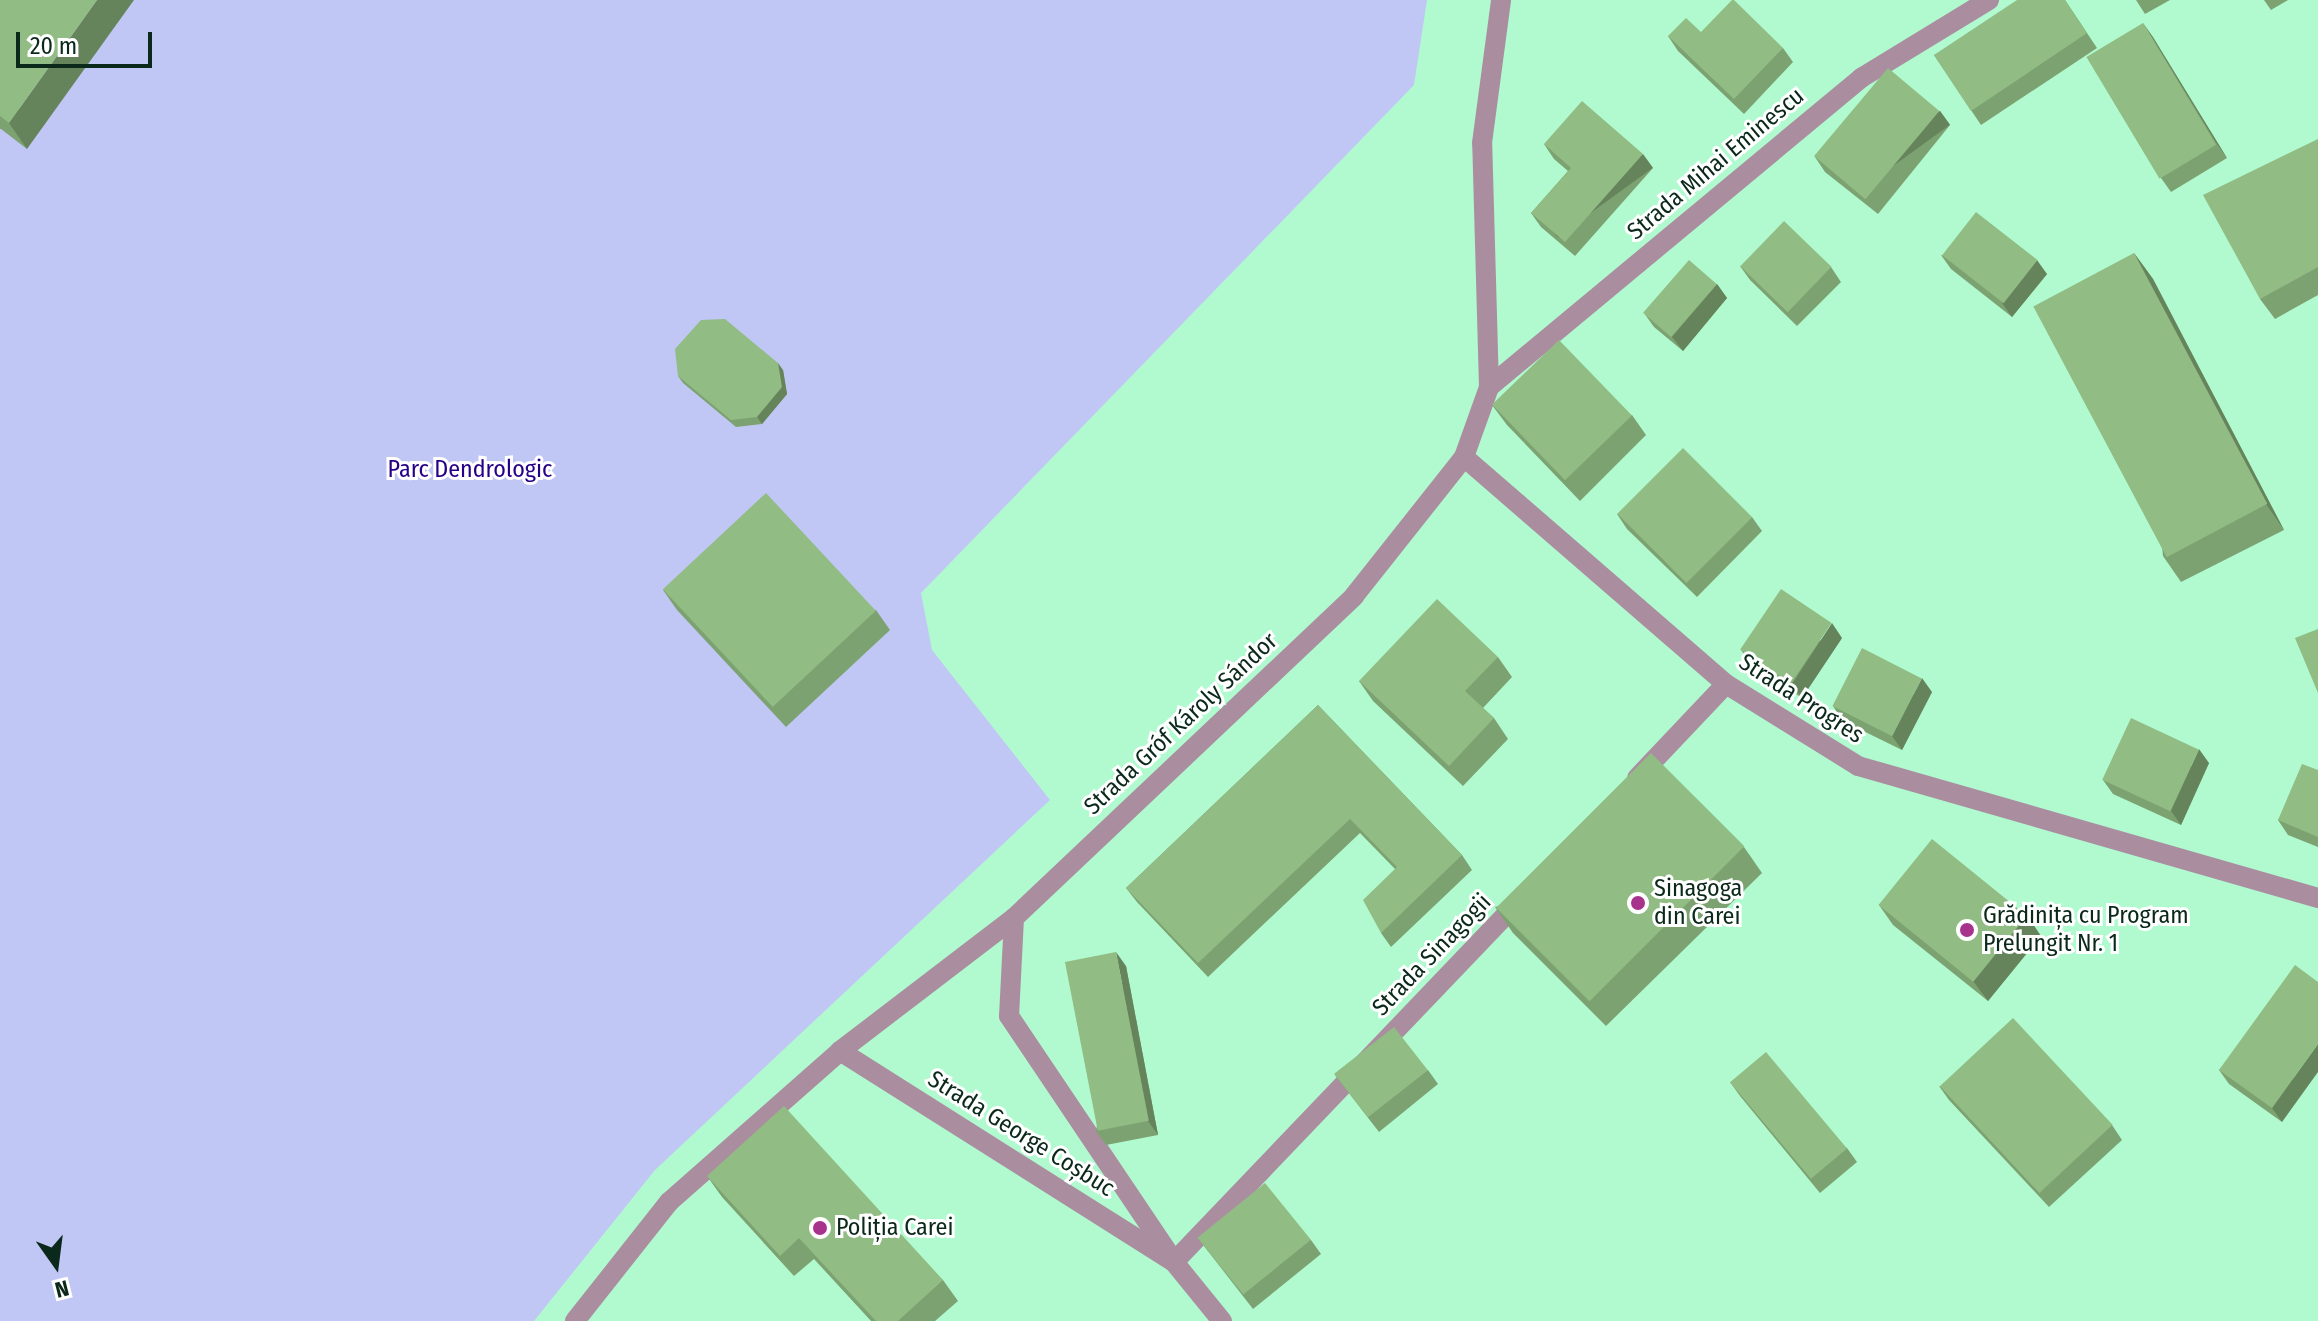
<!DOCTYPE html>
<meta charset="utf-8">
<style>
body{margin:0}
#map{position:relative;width:2318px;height:1321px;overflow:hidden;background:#b1fad0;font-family:"Fira Sans Condensed",sans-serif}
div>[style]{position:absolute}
.green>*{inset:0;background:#c0c7f4}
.street>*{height:20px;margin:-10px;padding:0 10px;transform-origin:10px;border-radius:10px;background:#aa8ea0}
.wall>*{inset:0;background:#7da271}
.shaded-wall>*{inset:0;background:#66845c;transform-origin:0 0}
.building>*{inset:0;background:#91bc83;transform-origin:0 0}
.dots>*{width:22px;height:22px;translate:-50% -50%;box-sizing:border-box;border:4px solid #fff;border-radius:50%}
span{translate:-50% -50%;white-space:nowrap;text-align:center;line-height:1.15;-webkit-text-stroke:6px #fff;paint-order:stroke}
.street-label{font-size:24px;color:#0b291a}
.park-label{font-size:24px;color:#260087}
.poi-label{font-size:24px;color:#0b291a}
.left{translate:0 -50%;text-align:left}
.north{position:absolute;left:16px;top:1225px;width:80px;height:80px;-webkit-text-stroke:6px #fff;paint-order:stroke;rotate:166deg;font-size:22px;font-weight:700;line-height:32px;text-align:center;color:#0b291a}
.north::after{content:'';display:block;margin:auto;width:28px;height:36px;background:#0b291a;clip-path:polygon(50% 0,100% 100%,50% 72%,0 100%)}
.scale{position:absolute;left:16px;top:32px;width:136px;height:36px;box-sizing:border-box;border:4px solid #0b291a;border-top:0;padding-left:10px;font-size:24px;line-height:28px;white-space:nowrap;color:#0b291a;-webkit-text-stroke:6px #fff;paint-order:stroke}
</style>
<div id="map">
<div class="green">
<div style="clip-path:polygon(0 0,1427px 0,1414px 85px,921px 593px,932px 650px,1050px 800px,655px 1170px,534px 1321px,0 1321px)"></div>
</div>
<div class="street">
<div style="left:1489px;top:387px;width:484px;rotate:-39.7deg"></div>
<div style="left:1861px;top:78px;width:150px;rotate:-31.4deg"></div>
<div style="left:1464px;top:457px;width:347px;rotate:40.9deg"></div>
<div style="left:1726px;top:684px;width:155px;rotate:31.8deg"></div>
<div style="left:1858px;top:766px;width:479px;rotate:16deg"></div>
<div style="left:1637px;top:778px;width:129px;rotate:-46.6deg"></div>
<div style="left:1014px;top:918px;width:98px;rotate:92.9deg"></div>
<div style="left:1009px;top:1016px;width:296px;rotate:56.1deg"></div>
<div style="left:1174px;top:1262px;width:502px;rotate:-46.29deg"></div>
<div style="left:840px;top:1051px;width:395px;rotate:32.3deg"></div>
<div style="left:1174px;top:1262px;width:76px;rotate:50.9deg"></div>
<div style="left:575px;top:1321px;width:152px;rotate:-51.7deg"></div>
<div style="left:669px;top:1202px;width:228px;rotate:-41.4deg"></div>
<div style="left:840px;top:1051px;width:219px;rotate:-37.4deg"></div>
<div style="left:1014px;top:918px;width:468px;rotate:-43.4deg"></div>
<div style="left:1354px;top:596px;width:177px;rotate:-51.6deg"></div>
<div style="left:1464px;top:457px;width:74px;rotate:-70.3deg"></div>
<div style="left:1489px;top:387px;width:244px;rotate:-91.6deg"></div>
<div style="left:1482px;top:143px;width:144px;rotate:-82.4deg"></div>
</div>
<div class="wall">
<div style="clip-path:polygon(0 0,27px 149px,1px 129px,0 129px)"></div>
<div style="clip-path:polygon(2065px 0,2097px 48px,1981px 125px,1934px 55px)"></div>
<div style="clip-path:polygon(2136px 0,2170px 0,2145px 14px)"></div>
<div style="clip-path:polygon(2264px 0,2288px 0,2271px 10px)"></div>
<div style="clip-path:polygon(2143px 23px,2227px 158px,2171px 192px,2161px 178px)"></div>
<div style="clip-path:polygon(1701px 32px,1783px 48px,1793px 62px,1744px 114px,1678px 51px,1668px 36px)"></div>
<div style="clip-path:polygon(1940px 111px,1950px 125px,1878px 214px,1825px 172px,1815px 157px)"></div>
<div style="clip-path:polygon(2318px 139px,2318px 295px,2275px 319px,2260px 299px)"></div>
<div style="clip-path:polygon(1544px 144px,1653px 168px,1575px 256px,1541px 227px,1531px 213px,1568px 171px,1554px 159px)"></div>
<div style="clip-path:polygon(2134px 253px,2153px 279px,2284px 530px,2181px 582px,2163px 556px)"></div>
<div style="clip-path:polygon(1941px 255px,2047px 274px,2012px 317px,1951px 269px)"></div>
<div style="clip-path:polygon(1740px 266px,1831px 267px,1841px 282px,1797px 326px,1750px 280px)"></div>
<div style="clip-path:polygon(1717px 284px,1727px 298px,1683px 351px,1654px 327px,1644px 313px)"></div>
<div style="clip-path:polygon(783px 370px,787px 394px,762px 424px,736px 427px,683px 383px,678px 376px)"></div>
<div style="clip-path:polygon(1492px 405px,1632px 415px,1646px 435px,1580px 501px,1507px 425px)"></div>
<div style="clip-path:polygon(1617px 514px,1752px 517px,1762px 531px,1697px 597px,1627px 529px)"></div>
<div style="clip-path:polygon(663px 590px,876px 610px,890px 630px,786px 727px,677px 610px)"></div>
<div style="clip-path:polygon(1842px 638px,1802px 698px,1751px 664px,1741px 650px)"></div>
<div style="clip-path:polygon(1498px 657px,1512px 677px,1483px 708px,1494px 718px,1508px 739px,1463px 786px,1373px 701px,1359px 681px)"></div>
<div style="clip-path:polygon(1932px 692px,1902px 750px,1843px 721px,1833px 706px)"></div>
<div style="clip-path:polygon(1318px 705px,1462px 855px,1472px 870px,1391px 947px,1381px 933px,1395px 869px,1360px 833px,1208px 977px,1137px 902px,1126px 888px)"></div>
<div style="clip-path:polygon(2209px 763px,2181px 825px,2113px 794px,2103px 780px)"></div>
<div style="clip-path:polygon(2318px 770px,2318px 847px,2288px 835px,2278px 820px)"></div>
<div style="clip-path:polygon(1744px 847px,1762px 873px,1606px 1026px,1513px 933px,1495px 907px)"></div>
<div style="clip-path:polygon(1879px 905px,2041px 936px,1988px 1001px,1893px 925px)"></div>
<div style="clip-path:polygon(1126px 966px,1158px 1135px,1106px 1145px,1096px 1131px)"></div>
<div style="clip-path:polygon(2318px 982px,2282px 1122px,2229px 1084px,2219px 1070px)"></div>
<div style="clip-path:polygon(1428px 1070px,1438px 1084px,1379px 1132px,1335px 1075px)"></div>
<div style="clip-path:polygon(1730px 1082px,1847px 1148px,1857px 1162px,1820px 1193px,1740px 1096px)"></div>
<div style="clip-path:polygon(1939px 1086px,2112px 1125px,2122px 1140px,2049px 1207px,1949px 1100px)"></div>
<div style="clip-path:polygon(707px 1176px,943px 1280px,958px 1301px,935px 1321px,871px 1321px,814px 1259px,794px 1276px,722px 1197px)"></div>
<div style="clip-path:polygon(1197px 1237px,1311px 1240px,1321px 1254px,1253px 1309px)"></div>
</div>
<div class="shaded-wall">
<div style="clip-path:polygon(97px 0,134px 0,27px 149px,9px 123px)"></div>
<div style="clip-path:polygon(2143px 23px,2153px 37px,2227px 158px,2217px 144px)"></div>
<div style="left:1940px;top:111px;width:17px;height:114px;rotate:54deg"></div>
<div style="left:1643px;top:154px;width:17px;height:118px;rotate:54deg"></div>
<div style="clip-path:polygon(2134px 253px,2153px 279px,2284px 530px,2266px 504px)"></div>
<div style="clip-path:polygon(2037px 260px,2047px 274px,2012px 317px,2002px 303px)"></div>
<div style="clip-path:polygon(1717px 284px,1727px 298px,1683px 351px,1672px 337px)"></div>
<div style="clip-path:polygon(778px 363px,783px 370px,787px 394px,762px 424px,757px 417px)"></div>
<div style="clip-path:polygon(1832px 623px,1842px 638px,1802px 698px,1792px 684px)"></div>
<div style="clip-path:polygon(1922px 678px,1932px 692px,1902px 750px,1892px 736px)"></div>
<div style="clip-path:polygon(2199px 749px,2209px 763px,2181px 825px,2171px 811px)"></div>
<div style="clip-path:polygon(2027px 915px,2041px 936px,1988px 1001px,1973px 981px)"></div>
<div style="clip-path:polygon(1116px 952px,1126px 966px,1158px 1135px,1148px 1121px)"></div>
<div style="clip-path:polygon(2318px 1044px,2318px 1072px,2282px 1122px,2272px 1108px)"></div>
</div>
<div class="building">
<div style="clip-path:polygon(0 0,97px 0,9px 123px,0 116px)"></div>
<div style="clip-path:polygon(1732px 0,1734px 0,1783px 48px,1734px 99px,1668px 36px,1686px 18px,1701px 32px)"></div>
<div style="clip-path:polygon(2017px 0,2065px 0,2087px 33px,1971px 111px,1934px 55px)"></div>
<div style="left:2143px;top:23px;width:142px;height:66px;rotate:59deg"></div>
<div style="left:1888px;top:68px;width:67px;height:115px;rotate:40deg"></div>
<div style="clip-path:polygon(1582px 101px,1643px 154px,1565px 242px,1531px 213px,1571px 168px,1544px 144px)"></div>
<div style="clip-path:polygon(2318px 139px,2318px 267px,2260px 299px,2203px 195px)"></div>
<div style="left:1976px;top:212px;width:78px;height:55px;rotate:38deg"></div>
<div style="left:1784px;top:221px;width:66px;height:63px;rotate:44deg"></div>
<div style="left:2134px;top:253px;width:284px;height:114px;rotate:62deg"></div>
<div style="left:1689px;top:260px;width:37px;height:70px;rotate:41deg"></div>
<div style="clip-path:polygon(725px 319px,778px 363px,782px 387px,757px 417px,731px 420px,678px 376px,675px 349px,701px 320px)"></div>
<div style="left:1559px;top:340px;width:105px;height:93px;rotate:46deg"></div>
<div style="left:1683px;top:448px;width:98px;height:93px;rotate:45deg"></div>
<div style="left:766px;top:493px;width:161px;height:141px;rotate:47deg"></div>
<div style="left:1781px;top:589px;width:61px;height:73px;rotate:34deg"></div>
<div style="clip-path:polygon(1437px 599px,1498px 657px,1465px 691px,1494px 718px,1449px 766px,1359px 681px)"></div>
<div style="clip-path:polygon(2318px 629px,2318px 693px,2295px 638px)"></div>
<div style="left:1862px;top:648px;width:67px;height:65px;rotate:27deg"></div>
<div style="clip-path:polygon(1318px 705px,1462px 855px,1381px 933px,1363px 900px,1397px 867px,1350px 819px,1198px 963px,1126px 888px)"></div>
<div style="left:2131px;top:718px;width:75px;height:68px;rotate:25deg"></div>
<div style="left:1651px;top:753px;width:132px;height:219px;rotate:45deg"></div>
<div style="clip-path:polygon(2302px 764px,2318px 770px,2318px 837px,2278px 820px)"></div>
<div style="left:1932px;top:839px;width:122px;height:85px;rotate:39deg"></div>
<div style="left:1116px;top:952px;width:172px;height:52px;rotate:79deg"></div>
<div style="clip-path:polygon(2295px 965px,2318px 982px,2318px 1044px,2272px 1108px,2219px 1070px)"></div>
<div style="left:2013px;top:1018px;width:146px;height:100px;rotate:47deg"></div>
<div style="left:1394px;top:1027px;width:55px;height:76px;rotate:52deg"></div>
<div style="left:1766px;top:1052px;width:126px;height:47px;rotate:50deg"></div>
<div style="clip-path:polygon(784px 1106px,943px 1280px,898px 1321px,876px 1321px,799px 1238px,780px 1256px,707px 1176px)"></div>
<div style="left:1265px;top:1183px;width:73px;height:87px;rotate:51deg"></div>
</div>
<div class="dots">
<div style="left:1638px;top:903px;background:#a7338c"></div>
<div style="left:1967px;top:930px;background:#a7338c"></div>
<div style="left:820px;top:1228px;background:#a7338c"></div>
</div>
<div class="street-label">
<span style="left:1716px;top:164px;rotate:-40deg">Strada Mihai Eminescu</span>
<span style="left:1801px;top:699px;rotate:33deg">Strada Progres</span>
<span style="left:1181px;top:724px;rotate:-43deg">Strada Gróf Károly Sándor</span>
<span style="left:1432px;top:955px;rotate:-46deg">Strada Sinagogii</span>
<span style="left:1021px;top:1134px;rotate:32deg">Strada George Coșbuc</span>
</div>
<div class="park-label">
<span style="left:470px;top:470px">Parc Dendrologic</span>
</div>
<div class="poi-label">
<span class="left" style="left:1654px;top:903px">Sinagoga<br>din Carei</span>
<span class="left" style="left:1983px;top:930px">Grădinița cu Program<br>Prelungit Nr. 1</span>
<span class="left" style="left:836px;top:1228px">Poliția Carei</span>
</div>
<div class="north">N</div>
<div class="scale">20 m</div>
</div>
